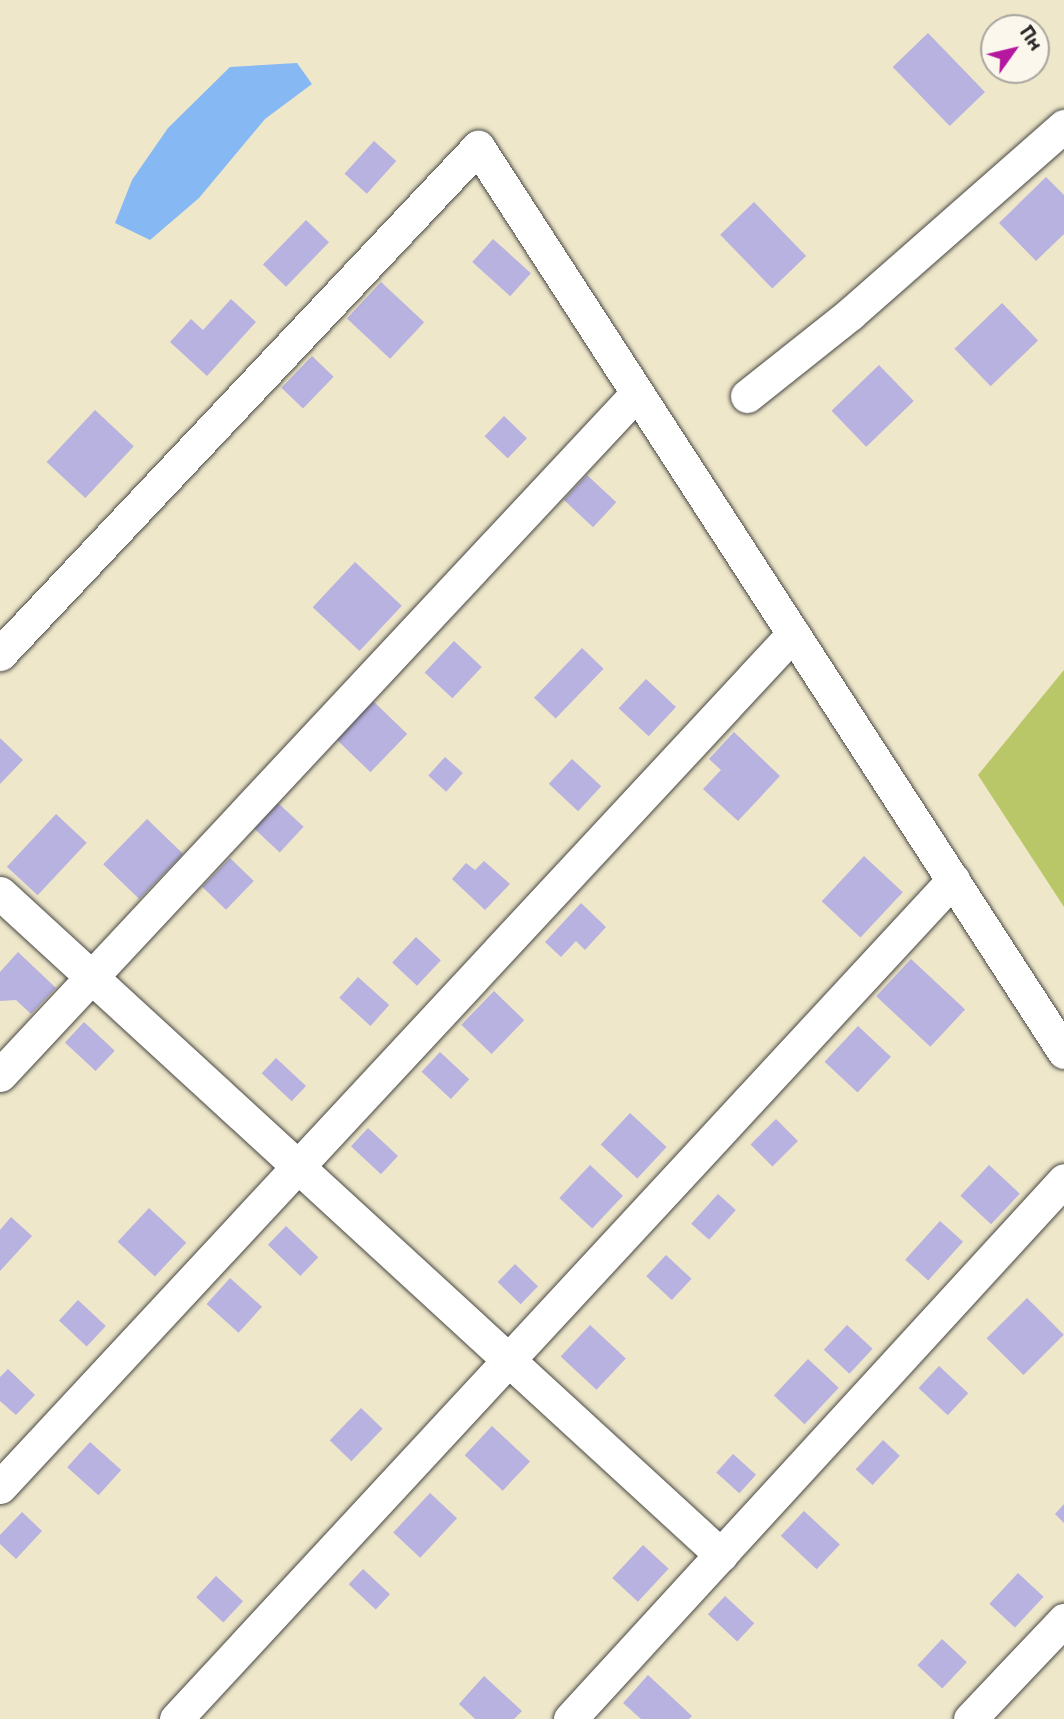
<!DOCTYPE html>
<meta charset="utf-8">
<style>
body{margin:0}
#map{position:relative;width:1064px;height:1719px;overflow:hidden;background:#eee7ca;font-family:"Shantell Sans",sans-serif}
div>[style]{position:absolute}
.green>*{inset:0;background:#bac769}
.water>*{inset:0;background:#86b8f3}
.building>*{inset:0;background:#b8b2e0;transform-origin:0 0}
.roads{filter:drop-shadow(0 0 2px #484743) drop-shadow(0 0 2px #484743)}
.minor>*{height:33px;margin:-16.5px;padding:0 16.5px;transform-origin:16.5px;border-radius:16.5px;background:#fff}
span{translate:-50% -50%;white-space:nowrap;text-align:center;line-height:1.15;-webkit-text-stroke:5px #fbf7ec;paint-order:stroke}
.north{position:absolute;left:980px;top:14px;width:70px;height:70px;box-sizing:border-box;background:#fbf7ec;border:2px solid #a8a59f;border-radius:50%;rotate:56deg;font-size:19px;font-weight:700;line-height:28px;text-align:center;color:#2b2b2b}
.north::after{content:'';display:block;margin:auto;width:24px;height:32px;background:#b5179e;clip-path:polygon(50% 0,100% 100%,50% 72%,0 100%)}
</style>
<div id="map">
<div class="green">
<div style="clip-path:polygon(1064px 670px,1064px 907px,978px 775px)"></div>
</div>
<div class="water">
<div style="clip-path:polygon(297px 63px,312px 84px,265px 119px,199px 198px,150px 240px,115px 223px,132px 180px,168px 128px,230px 67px)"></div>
</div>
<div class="building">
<div style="left:928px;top:33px;width:82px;height:49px;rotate:46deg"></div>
<div style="left:374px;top:141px;width:30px;height:44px;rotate:42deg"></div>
<div style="clip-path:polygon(1046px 177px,1064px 195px,1064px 234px,1036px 261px,999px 223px)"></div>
<div style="left:754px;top:202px;width:75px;height:47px;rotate:46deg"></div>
<div style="left:306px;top:220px;width:32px;height:62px;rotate:44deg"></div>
<div style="left:493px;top:239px;width:51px;height:31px;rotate:42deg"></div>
<div style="left:381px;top:282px;width:59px;height:50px;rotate:43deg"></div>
<div style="clip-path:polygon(231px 299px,256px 322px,207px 376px,170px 342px,191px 319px,203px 330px)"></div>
<div style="left:1002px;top:303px;width:52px;height:66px;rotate:46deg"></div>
<div style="left:312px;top:356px;width:30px;height:44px;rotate:44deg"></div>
<div style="left:879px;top:365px;width:50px;height:66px;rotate:46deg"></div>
<div style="left:95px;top:410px;width:53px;height:71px;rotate:43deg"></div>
<div style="left:504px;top:416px;width:32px;height:28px;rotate:44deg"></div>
<div style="left:587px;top:475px;width:40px;height:34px;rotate:43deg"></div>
<div style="left:355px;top:562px;width:64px;height:62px;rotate:43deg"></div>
<div style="left:454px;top:641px;width:38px;height:43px;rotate:43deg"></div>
<div style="left:582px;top:648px;width:30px;height:69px;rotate:44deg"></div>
<div style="left:646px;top:679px;width:41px;height:40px;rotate:43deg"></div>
<div style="left:372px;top:700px;width:49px;height:53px;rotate:44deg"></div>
<div style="clip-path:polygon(734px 732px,780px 776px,738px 821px,703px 789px,721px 770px,709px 759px)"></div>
<div style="clip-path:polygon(0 738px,23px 760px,0 784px)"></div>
<div style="left:445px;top:757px;width:24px;height:25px;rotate:42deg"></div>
<div style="left:572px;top:759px;width:40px;height:34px;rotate:43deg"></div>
<div style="left:278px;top:803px;width:35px;height:35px;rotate:43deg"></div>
<div style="left:56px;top:814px;width:42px;height:72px;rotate:43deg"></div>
<div style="left:147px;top:819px;width:50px;height:63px;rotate:44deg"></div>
<div style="left:864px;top:856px;width:53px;height:62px;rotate:43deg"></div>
<div style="left:230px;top:858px;width:33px;height:40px;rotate:44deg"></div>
<div style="clip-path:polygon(484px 861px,510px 884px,485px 910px,452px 879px,466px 863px,475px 870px)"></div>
<div style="clip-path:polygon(581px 903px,606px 927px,585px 950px,576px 941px,561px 957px,545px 942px)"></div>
<div style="left:416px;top:937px;width:34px;height:35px;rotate:43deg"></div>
<div style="clip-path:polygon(18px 952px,56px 988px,31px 1014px,16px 1000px,0 1001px,0 972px)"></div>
<div style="left:911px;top:959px;width:74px;height:51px;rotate:43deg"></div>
<div style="left:358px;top:977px;width:42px;height:28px;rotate:42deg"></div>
<div style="left:494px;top:991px;width:42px;height:47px;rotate:44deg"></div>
<div style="left:84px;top:1022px;width:42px;height:28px;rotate:43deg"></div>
<div style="left:858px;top:1026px;width:45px;height:49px;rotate:43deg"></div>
<div style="left:440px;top:1052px;width:40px;height:27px;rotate:43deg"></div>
<div style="left:276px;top:1058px;width:41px;height:21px;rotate:43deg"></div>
<div style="left:630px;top:1113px;width:50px;height:43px;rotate:43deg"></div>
<div style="left:776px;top:1119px;width:31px;height:36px;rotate:45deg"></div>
<div style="left:368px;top:1128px;width:41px;height:25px;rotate:43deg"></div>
<div style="left:590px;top:1165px;width:45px;height:45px;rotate:43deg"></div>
<div style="left:989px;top:1165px;width:42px;height:42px;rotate:43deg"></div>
<div style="left:718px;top:1194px;width:24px;height:40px;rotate:42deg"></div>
<div style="left:149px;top:1208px;width:51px;height:46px;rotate:43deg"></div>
<div style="clip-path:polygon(11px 1217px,32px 1236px,0 1271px,0 1230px)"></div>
<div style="left:940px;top:1221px;width:31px;height:52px;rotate:42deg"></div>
<div style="left:286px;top:1226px;width:45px;height:26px;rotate:44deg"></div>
<div style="left:666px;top:1255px;width:35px;height:29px;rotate:43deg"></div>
<div style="left:515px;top:1264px;width:32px;height:25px;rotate:44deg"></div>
<div style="left:230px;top:1278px;width:43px;height:35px;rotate:42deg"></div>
<div style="left:1027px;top:1298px;width:52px;height:57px;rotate:45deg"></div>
<div style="left:78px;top:1300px;width:38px;height:28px;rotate:43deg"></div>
<div style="left:590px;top:1325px;width:49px;height:43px;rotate:43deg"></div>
<div style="left:847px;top:1325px;width:35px;height:34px;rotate:43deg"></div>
<div style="left:808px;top:1359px;width:42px;height:50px;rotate:43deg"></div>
<div style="left:939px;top:1366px;width:40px;height:30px;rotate:43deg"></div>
<div style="clip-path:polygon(8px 1369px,35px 1395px,16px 1415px,0 1401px,0 1377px)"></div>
<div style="left:361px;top:1408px;width:30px;height:45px;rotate:44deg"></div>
<div style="left:492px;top:1426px;width:52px;height:40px;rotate:43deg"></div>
<div style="left:883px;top:1440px;width:23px;height:40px;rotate:43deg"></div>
<div style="left:90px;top:1442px;width:42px;height:34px;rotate:42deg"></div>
<div style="left:733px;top:1454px;width:31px;height:25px;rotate:42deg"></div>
<div style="left:430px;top:1493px;width:37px;height:54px;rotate:43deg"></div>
<div style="clip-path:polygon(1064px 1504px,1064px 1523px,1055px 1514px)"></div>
<div style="left:804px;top:1511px;width:49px;height:34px;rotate:43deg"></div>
<div style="clip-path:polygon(22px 1512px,42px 1531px,16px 1559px,0 1544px,0 1535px)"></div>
<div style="left:643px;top:1545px;width:35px;height:45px;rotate:43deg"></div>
<div style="left:363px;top:1569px;width:37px;height:21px;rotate:43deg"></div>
<div style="left:1018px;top:1573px;width:35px;height:42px;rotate:43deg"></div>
<div style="left:216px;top:1576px;width:37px;height:29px;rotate:43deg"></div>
<div style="left:725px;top:1596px;width:40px;height:25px;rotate:43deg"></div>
<div style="left:942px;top:1639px;width:34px;height:36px;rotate:43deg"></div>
<div style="clip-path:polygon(648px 1675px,692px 1716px,689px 1719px,641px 1719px,623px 1703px)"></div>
<div style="clip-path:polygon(484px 1676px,522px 1711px,514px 1719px,475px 1719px,459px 1704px)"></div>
</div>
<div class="roads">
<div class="minor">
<div style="left:747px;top:396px;width:132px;rotate:-38.5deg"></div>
<div style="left:850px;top:314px;width:285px;rotate:-41.3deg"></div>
<div style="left:0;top:654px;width:697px;rotate:-46.69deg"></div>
<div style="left:478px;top:147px;width:1078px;rotate:57.08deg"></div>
<div style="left:0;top:893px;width:979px;rotate:42.56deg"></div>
<div style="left:0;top:1075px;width:933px;rotate:-46.95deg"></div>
<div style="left:0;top:1487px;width:1165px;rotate:-47.09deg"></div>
<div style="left:176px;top:1719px;width:1144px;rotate:-47.2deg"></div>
<div style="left:570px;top:1719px;width:731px;rotate:-47.49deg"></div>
<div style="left:970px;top:1719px;width:137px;rotate:-46.5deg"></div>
</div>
</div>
<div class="north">Пн</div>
</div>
